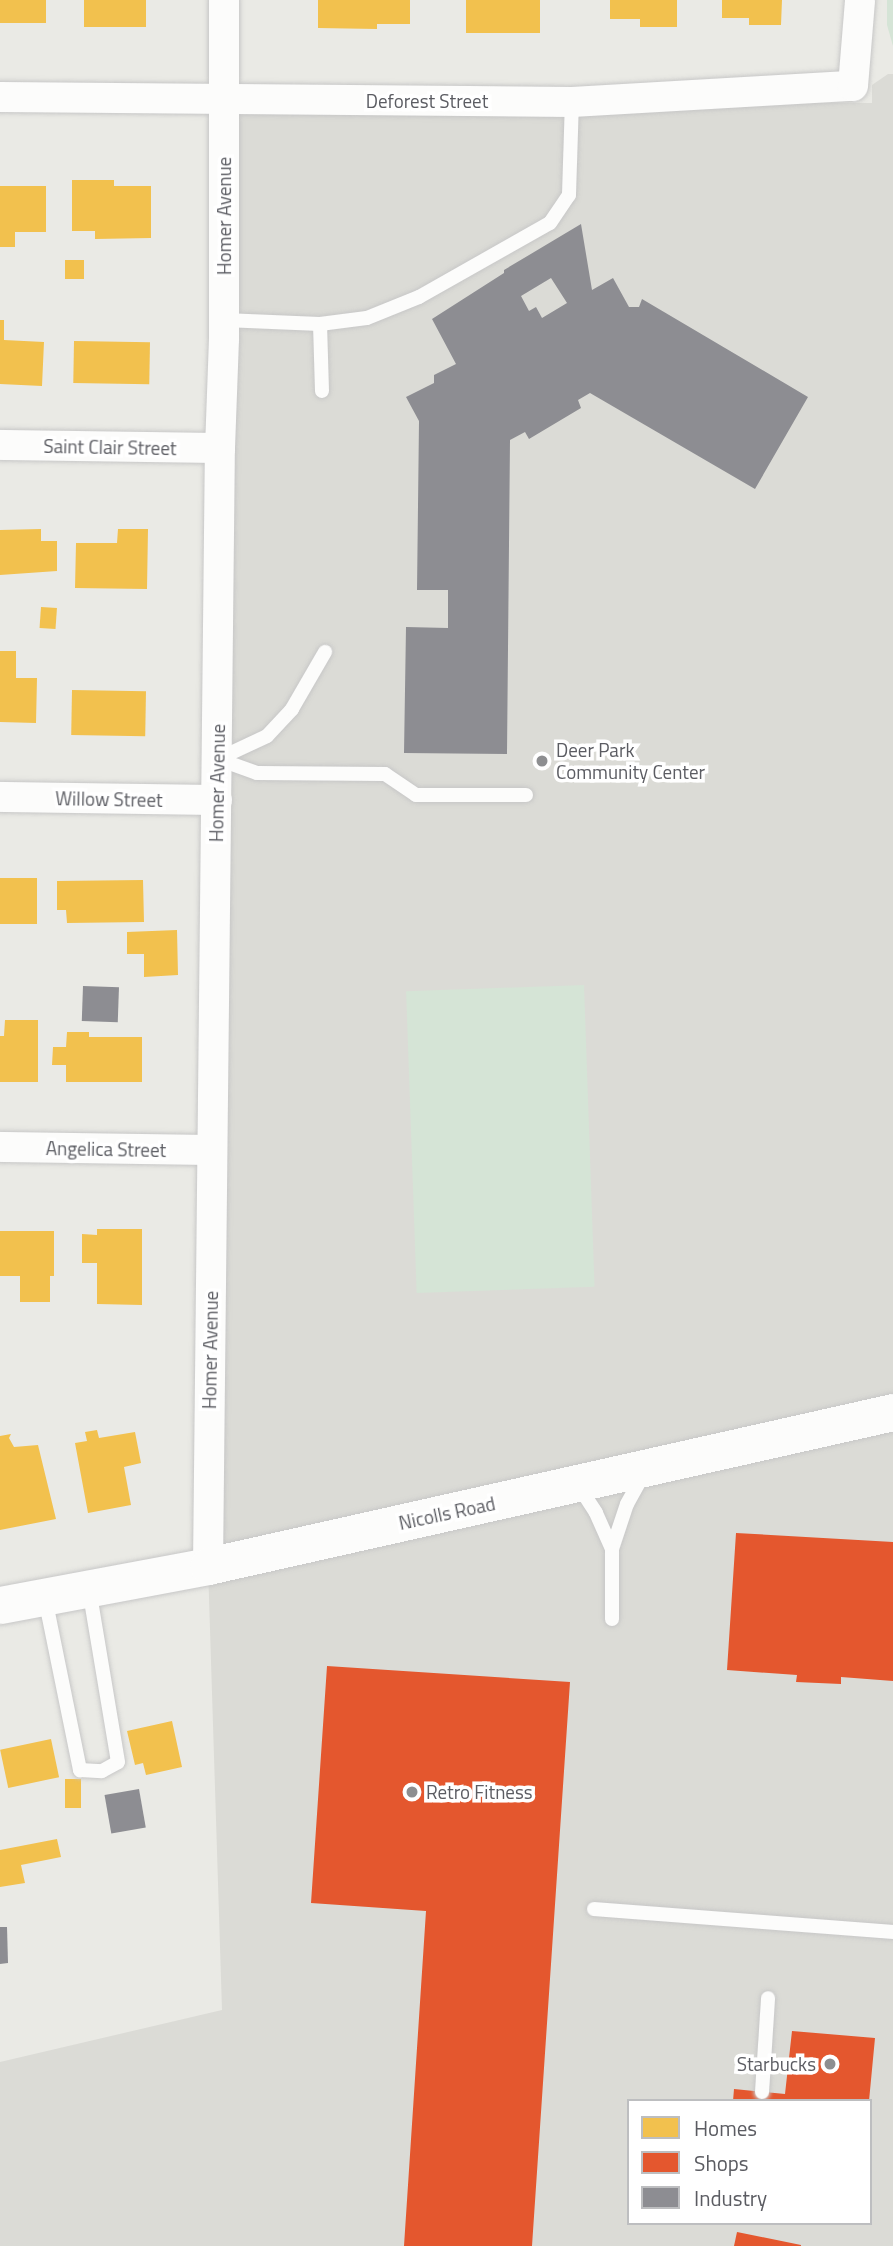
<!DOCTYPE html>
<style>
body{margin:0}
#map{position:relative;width:893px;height:2246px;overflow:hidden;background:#eaeae5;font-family:"Titillium Web",sans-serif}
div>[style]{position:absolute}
.industrial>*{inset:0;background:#dbdbd6}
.green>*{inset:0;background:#d5e4d6;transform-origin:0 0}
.homes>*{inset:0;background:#f2c14e;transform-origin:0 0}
.shops>*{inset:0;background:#e4572e}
.industry>*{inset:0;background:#8d8d92;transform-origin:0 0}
.roads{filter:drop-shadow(0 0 2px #c7c7c7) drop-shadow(0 0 2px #c7c7c7)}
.service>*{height:14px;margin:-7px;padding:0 7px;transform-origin:7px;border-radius:7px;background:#fcfcfb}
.minor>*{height:30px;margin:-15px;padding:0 15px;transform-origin:15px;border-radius:15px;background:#fcfcfb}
.tertiary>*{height:37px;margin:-18.5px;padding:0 18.5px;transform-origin:18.5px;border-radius:18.5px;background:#fcfcfb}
.dots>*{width:19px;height:19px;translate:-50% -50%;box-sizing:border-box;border:4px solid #fff;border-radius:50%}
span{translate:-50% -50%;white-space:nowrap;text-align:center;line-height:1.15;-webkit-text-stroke:7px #fff;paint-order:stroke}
.street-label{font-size:19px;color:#5b5c62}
.poi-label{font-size:19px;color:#5b5c62}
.left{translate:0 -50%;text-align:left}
.right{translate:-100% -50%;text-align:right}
.legend{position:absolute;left:627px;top:2099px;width:245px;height:126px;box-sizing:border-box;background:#fff;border:2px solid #bdbec0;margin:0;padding:9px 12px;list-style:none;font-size:21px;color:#5b5c62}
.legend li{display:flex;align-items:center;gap:14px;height:35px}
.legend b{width:35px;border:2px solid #bdbec0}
</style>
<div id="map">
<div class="industrial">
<div style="clip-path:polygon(evenodd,888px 74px,893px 74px,893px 2246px,0 2246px,0 2062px,222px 2010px,208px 1566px,223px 100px,872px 103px,872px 85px,888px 74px,629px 2101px,870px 2101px,870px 2223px,629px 2223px,629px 2101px)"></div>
</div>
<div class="green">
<div style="clip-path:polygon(887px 0,893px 0,893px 46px,887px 25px)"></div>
<div style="left:584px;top:985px;width:302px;height:178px;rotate:88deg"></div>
</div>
<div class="homes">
<div style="left:0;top:0;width:46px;height:23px"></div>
<div style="left:84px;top:0;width:62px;height:27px"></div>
<div style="clip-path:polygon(318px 0,410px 0,410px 24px,377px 24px,377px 29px,318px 28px)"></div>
<div style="left:466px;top:0;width:74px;height:33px"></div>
<div style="clip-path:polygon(610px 0,677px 0,677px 27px,640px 27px,640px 19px,610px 19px)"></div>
<div style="clip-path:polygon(722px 0,782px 0,781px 25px,749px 25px,749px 18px,722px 18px)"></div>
<div style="clip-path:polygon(72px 180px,114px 180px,114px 186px,151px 186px,151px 238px,95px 239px,95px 231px,72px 231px)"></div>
<div style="clip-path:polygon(0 186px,46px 186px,46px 232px,15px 232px,15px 247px,0 247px)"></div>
<div style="left:65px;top:260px;width:19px;height:19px"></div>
<div style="clip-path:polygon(0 320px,4px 320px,4px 340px,44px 342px,42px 386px,0 384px)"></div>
<div style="left:74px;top:341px;width:76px;height:42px;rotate:1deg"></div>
<div style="clip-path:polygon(41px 529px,41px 541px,57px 541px,57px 571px,0 575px,0 530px)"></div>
<div style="clip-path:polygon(118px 529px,148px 529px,147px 589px,75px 588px,76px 543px,117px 543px)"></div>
<div style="left:41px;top:607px;width:16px;height:21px;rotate:4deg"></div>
<div style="clip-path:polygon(0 651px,16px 651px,16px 678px,37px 678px,36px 723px,0 722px)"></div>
<div style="left:72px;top:690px;width:74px;height:45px;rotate:1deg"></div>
<div style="left:0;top:878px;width:37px;height:46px"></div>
<div style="clip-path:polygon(143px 880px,144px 922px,67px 923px,66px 910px,57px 910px,57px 881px)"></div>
<div style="clip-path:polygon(177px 930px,178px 975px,144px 977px,144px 954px,127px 954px,127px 932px)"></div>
<div style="clip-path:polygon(5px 1020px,38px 1020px,38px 1082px,0 1082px,0 1036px,4px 1036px)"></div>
<div style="clip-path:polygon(67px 1032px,89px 1032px,89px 1037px,142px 1037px,142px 1082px,66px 1082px,66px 1065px,52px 1065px,53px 1047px,66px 1047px)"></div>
<div style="clip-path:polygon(97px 1229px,142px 1229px,142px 1305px,97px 1304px,97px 1263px,82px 1263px,82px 1234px,97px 1235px)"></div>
<div style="clip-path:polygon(0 1231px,54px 1231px,54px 1276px,50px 1276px,50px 1302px,20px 1302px,20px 1276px,0 1276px)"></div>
<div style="clip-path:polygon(97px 1430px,99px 1438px,135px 1432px,141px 1463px,124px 1467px,131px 1505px,88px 1513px,75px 1443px,87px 1441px,85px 1432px)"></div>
<div style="clip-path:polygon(11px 1434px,9px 1438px,14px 1447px,38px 1445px,56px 1519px,0 1530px,0 1436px)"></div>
<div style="clip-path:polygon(172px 1721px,182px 1767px,146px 1775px,143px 1763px,135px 1765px,127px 1731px)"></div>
<div style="left:51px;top:1739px;width:39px;height:52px;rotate:78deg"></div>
<div style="left:65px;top:1779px;width:16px;height:29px"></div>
<div style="clip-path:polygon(57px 1839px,61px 1857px,21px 1865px,25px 1883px,0 1887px,0 1850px)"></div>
</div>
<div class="shops">
<div style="clip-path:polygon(736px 1533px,893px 1542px,893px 1681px,841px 1677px,841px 1684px,796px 1682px,797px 1675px,727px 1670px)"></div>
<div style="clip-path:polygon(327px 1666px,570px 1682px,532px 2246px,404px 2246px,426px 1911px,311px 1903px)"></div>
<div style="clip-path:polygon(792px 2031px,875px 2038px,869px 2101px,733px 2101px,734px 2089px,785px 2094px)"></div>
<div style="clip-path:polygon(737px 2232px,801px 2245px,801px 2246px,734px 2246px)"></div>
</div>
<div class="industry">
<div style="clip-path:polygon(evenodd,581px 224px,592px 290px,613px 278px,629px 307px,639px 307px,642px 299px,808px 397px,755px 489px,590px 393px,578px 400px,581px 408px,529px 439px,525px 432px,510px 440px,507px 754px,404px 753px,406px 627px,448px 628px,448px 590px,417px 590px,419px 421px,406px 397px,434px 383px,434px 375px,456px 364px,432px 319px,504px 273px,504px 270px,581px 224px,551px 278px,567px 303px,542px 318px,536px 307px,529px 311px,521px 296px,551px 278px)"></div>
<div style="left:83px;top:986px;width:36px;height:35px;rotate:2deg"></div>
<div style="left:139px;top:1789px;width:39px;height:35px;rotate:80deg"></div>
<div style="clip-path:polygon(0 1927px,7px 1927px,8px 1963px,0 1964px)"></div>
</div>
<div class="roads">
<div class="service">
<div style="left:224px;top:320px;width:96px;rotate:2.4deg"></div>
<div style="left:322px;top:391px;width:67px;rotate:-91.7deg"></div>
<div style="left:320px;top:324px;width:47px;rotate:-7.3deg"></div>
<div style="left:367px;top:318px;width:56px;rotate:-22deg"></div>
<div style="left:419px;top:297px;width:150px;rotate:-29.5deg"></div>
<div style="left:550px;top:223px;width:34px;rotate:-56deg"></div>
<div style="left:569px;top:195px;width:93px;rotate:-88.2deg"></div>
<div style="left:218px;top:759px;width:41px;rotate:19.7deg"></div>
<div style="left:257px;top:773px;width:128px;rotate:0.4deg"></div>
<div style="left:385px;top:774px;width:37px;rotate:34deg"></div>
<div style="left:416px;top:795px;width:110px"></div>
<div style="left:218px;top:759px;width:54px;rotate:-25.1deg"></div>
<div style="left:267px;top:736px;width:37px;rotate:-47deg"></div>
<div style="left:292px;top:709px;width:66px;rotate:-59.9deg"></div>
<div style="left:578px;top:1485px;width:33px;rotate:57deg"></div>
<div style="left:596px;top:1513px;width:39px;rotate:66deg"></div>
<div style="left:612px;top:1549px;width:47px;rotate:-71.6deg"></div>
<div style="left:627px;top:1504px;width:35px;rotate:-61deg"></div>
<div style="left:612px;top:1549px;width:70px;rotate:90deg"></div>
<div style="left:45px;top:1598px;width:176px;rotate:78.5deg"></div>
<div style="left:80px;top:1770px;width:22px;rotate:3deg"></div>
<div style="left:102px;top:1771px;width:18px;rotate:-29deg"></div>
<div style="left:118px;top:1762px;width:176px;rotate:-99.5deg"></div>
<div style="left:594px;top:1909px;width:300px;rotate:4.4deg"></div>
<div style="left:762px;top:2092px;width:94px;rotate:-86.3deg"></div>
</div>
<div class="minor">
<div style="left:0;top:97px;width:572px;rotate:0.5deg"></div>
<div style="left:572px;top:102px;width:281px;rotate:-3.3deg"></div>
<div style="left:853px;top:86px;width:86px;rotate:-85.3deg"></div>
<div style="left:0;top:445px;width:220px;rotate:0.8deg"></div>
<div style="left:0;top:797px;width:217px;rotate:0.8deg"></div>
<div style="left:0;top:1147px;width:212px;rotate:0.8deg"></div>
<div style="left:208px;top:1566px;width:1118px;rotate:-89.39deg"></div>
<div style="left:220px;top:448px;width:109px;rotate:-87.9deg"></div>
<div style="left:224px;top:339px;width:339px;rotate:-90deg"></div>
</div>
<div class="tertiary">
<div style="left:0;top:1605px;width:212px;rotate:-10.6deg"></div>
<div style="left:208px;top:1566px;width:702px;rotate:-12.67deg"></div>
</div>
</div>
<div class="dots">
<div style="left:542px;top:761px;background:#8d8e90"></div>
<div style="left:412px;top:1792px;background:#8d8e90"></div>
<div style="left:830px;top:2064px;background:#8d8e90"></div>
</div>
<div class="street-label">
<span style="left:427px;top:101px">Deforest Street</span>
<span style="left:224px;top:216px;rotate:-90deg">Homer Avenue</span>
<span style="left:110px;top:447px;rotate:1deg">Saint Clair Street</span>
<span style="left:217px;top:783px;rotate:-89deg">Homer Avenue</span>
<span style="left:109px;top:799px;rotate:1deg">Willow Street</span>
<span style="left:106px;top:1149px;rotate:1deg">Angelica Street</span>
<span style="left:210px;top:1350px;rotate:-89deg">Homer Avenue</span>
<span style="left:447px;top:1513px;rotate:-12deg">Nicolls Road</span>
</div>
<div class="poi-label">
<span class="left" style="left:556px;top:761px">Deer Park<br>Community Center</span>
<span class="left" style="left:426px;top:1792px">Retro Fitness</span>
<span class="right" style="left:816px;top:2064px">Starbucks</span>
</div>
<ul class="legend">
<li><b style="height:19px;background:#f2c14e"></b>Homes</li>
<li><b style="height:19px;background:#e4572e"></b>Shops</li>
<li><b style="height:19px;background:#8d8d92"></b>Industry</li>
</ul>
</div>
